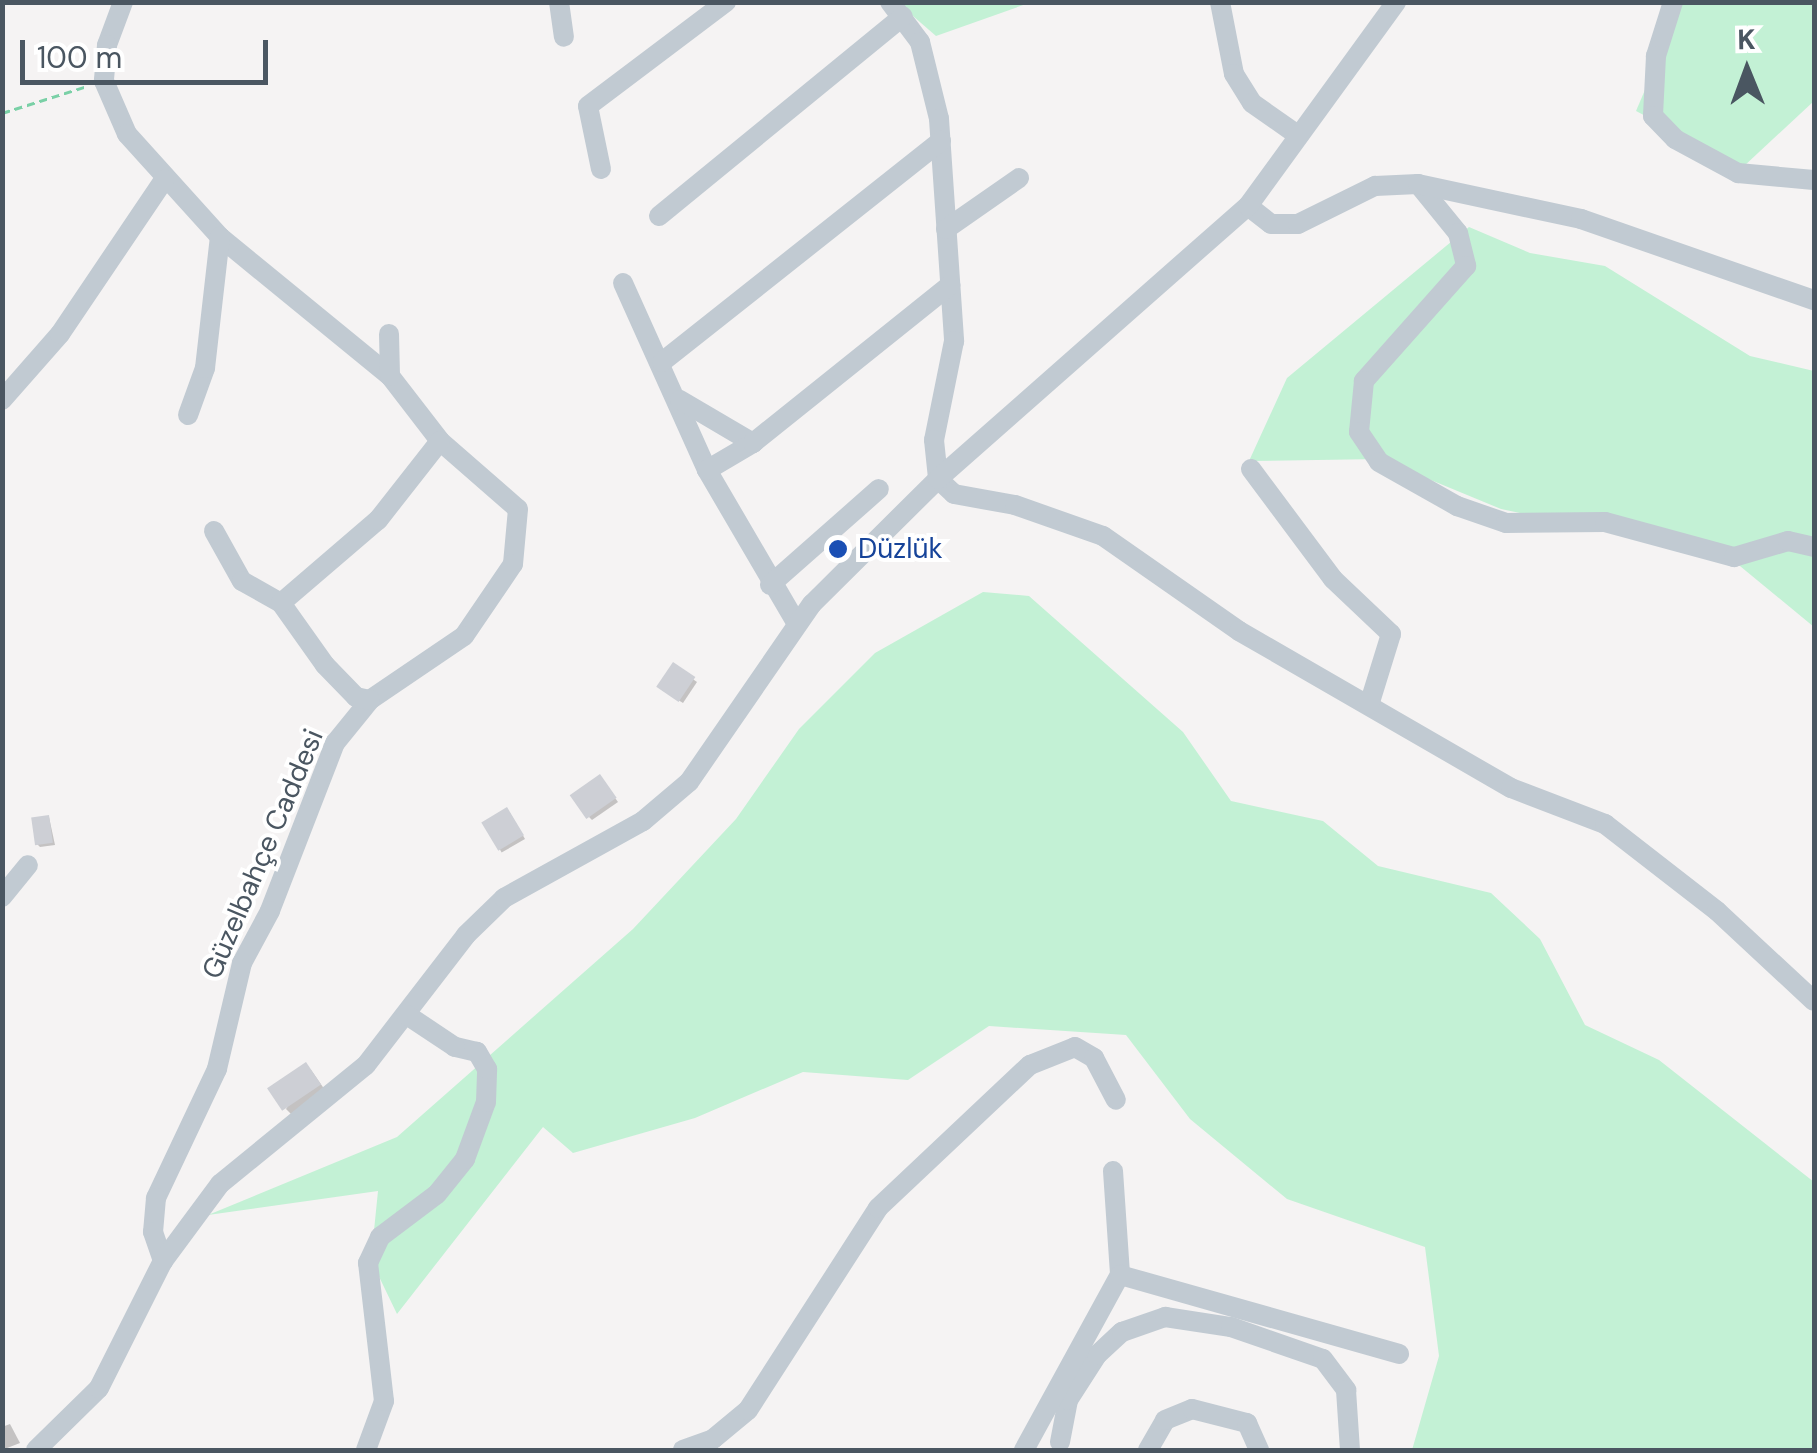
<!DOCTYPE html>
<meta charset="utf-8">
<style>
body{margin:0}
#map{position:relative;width:1817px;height:1453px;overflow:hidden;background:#f5f3f3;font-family:"DM Sans",sans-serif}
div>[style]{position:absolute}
.green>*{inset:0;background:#c3f1d5}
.shadow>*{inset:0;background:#0003;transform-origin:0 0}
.building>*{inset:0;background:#cdcfd5;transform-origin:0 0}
.path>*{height:2.5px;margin-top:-1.25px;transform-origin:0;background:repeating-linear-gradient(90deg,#7ad0a6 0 8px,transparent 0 13px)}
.minor>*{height:20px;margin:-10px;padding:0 10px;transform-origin:10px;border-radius:10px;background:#c1cad2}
.dots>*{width:28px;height:28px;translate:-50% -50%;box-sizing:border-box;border:5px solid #fff;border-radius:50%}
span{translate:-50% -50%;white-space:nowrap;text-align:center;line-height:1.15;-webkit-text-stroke:8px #fff;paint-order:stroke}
.transit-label{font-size:28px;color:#164399}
.left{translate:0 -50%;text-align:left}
.street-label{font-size:28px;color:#4a5661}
.frame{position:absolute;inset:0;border:5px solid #4a5661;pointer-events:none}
.north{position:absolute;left:1697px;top:20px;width:100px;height:100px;-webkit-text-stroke:8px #fff;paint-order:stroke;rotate:359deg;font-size:28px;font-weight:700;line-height:40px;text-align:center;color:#4a5661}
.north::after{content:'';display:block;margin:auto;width:35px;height:45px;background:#4a5661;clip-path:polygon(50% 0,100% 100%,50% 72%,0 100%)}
.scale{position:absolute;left:20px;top:40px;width:248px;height:45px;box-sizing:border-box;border:5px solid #4a5661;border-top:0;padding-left:12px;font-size:30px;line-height:35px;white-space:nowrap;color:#4a5661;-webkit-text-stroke:8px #fff;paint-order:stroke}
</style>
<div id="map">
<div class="green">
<div style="clip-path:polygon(898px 3px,1029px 3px,936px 36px)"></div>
<div style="clip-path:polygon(1682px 3px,1814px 3px,1814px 101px,1743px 167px,1636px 111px)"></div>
<div style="clip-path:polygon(1469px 227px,1530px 253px,1605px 266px,1750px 356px,1814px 371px,1814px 627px,1729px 557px,1501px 509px,1380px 459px,1249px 461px,1287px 378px)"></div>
<div style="clip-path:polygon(983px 592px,1029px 596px,1183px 732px,1231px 801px,1323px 821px,1378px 866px,1491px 893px,1540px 939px,1585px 1025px,1659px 1060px,1814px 1182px,1814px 1450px,1412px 1450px,1439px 1356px,1425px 1247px,1287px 1199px,1190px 1119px,1126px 1035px,989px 1026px,908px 1080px,803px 1072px,695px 1118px,573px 1153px,543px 1127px,397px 1314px,371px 1260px,378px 1191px,208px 1215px,397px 1137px,633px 929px,736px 819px,799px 729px,875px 653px)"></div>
</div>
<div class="shadow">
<div style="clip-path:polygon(674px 666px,697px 682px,683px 703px,662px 690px)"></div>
<div style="clip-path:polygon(602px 780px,618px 802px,592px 820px,589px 817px)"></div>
<div style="left:510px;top:813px;width:30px;height:27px;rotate:60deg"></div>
<div style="clip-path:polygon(49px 817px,55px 845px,40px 847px,37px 844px)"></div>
<div style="clip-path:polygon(311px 1070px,325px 1090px,291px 1114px,286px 1109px)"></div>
<div style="clip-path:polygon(10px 1424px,20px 1443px,2px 1450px,2px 1427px)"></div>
</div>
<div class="building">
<div style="left:673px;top:662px;width:27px;height:30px;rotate:34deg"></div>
<div style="left:600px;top:774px;width:29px;height:37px;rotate:55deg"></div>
<div style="left:507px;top:807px;width:33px;height:30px;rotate:59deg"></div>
<div style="left:49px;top:815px;width:28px;height:18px;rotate:82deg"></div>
<div style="left:306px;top:1062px;width:27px;height:47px;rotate:56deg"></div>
</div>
<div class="path">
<div style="left:2px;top:113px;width:89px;rotate:-17.6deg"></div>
</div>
<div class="minor">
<div style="left:123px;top:2px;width:46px;rotate:110.4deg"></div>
<div style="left:107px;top:45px;width:36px;rotate:95deg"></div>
<div style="left:104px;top:81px;width:58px;rotate:66.5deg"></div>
<div style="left:127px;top:134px;width:139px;rotate:47.9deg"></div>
<div style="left:220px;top:237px;width:220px;rotate:39.3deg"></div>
<div style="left:390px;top:376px;width:82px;rotate:52.4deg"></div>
<div style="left:440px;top:441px;width:103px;rotate:41.1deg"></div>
<div style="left:518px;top:509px;width:55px;rotate:95.2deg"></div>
<div style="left:513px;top:564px;width:87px;rotate:124.2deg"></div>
<div style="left:464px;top:636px;width:114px;rotate:145.8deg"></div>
<div style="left:370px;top:700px;width:55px;rotate:129.1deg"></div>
<div style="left:335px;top:743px;width:180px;rotate:111.2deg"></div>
<div style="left:270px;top:911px;width:59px;rotate:118.3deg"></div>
<div style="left:242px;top:963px;width:109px;rotate:103.3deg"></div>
<div style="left:217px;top:1069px;width:143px;rotate:115.3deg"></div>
<div style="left:156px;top:1198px;width:34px;rotate:95deg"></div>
<div style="left:153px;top:1232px;width:31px;rotate:71deg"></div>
<div style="left:559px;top:2px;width:35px;rotate:82deg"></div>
<div style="left:890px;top:2px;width:50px;rotate:53.1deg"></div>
<div style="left:920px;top:42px;width:79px;rotate:76.1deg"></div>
<div style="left:939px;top:119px;width:223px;rotate:86.1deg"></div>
<div style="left:954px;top:341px;width:101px;rotate:101.4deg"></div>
<div style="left:934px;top:440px;width:39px;rotate:84deg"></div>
<div style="left:938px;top:479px;width:22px;rotate:43deg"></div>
<div style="left:954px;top:494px;width:62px;rotate:10.2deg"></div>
<div style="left:1015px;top:505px;width:93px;rotate:19.4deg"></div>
<div style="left:1103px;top:536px;width:166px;rotate:34.9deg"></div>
<div style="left:1239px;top:631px;width:314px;rotate:30deg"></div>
<div style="left:1511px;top:788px;width:101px;rotate:21deg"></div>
<div style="left:1605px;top:824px;width:142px;rotate:37.8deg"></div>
<div style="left:1717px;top:911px;width:132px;rotate:42.9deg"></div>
<div style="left:1220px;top:2px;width:73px;rotate:79deg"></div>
<div style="left:1234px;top:74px;width:34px;rotate:58deg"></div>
<div style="left:1252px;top:103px;width:57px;rotate:35.1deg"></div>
<div style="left:1673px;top:2px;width:57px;rotate:107.5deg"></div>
<div style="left:1656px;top:56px;width:60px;rotate:92.9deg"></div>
<div style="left:1653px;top:116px;width:32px;rotate:46deg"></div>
<div style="left:1675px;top:139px;width:72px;rotate:28.4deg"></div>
<div style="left:1738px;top:173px;width:76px;rotate:5.3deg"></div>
<div style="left:601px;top:169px;width:64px;rotate:-101.7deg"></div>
<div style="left:588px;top:106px;width:173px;rotate:-37deg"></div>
<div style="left:1418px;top:184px;width:63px;rotate:50.8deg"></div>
<div style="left:1458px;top:233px;width:34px;rotate:76deg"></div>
<div style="left:1466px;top:266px;width:154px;rotate:131.6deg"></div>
<div style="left:1364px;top:381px;width:51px;rotate:95.6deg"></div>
<div style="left:1359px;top:432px;width:36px;rotate:56deg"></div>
<div style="left:1379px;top:462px;width:90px;rotate:29.4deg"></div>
<div style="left:1457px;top:506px;width:52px;rotate:19.1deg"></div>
<div style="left:1506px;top:523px;width:99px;rotate:-0.6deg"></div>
<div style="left:1605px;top:522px;width:134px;rotate:15.2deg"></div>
<div style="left:1734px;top:557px;width:56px;rotate:-16.5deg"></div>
<div style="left:1788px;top:541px;width:27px;rotate:13deg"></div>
<div style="left:1248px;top:206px;width:29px;rotate:38deg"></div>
<div style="left:1271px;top:224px;width:27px"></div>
<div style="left:1298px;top:224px;width:86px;rotate:-26.3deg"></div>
<div style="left:1375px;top:186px;width:43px;rotate:-2.7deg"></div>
<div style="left:1418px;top:184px;width:167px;rotate:12.1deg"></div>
<div style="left:1581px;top:219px;width:247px;rotate:19.2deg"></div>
<div style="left:659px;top:216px;width:315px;rotate:-39.3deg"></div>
<div style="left:946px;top:229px;width:89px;rotate:-34.9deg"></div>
<div style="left:623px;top:283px;width:205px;rotate:65.8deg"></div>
<div style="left:707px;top:470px;width:178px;rotate:59.7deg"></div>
<div style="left:389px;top:334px;width:42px;rotate:88.6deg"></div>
<div style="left:662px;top:362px;width:356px;rotate:-38.4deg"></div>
<div style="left:2px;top:400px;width:88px;rotate:-48.7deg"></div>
<div style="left:60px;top:334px;width:186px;rotate:-56deg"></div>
<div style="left:680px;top:400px;width:85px;rotate:30.5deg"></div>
<div style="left:188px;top:415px;width:50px;rotate:-70.1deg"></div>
<div style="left:205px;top:368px;width:132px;rotate:-83.5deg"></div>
<div style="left:1251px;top:469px;width:137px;rotate:53.3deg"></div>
<div style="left:1333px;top:579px;width:80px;rotate:43.5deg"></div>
<div style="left:1391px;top:634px;width:74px;rotate:107.2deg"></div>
<div style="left:707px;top:470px;width:53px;rotate:-30.4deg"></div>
<div style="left:753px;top:443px;width:253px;rotate:-38.7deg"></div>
<div style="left:214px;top:531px;width:57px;rotate:60.8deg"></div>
<div style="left:242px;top:581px;width:45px;rotate:29.4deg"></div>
<div style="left:281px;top:603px;width:76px;rotate:54.6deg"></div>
<div style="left:325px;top:665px;width:45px;rotate:45.9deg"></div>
<div style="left:356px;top:697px;width:14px;rotate:12deg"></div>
<div style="left:770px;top:585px;width:145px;rotate:-41.4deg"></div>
<div style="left:281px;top:603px;width:128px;rotate:-40.6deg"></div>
<div style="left:378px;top:520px;width:100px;rotate:-51.9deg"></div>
<div style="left:2px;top:897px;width:41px;rotate:-50.9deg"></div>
<div style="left:1113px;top:1171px;width:104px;rotate:86.1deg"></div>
<div style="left:1060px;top:1442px;width:43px;rotate:-79.2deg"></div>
<div style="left:1068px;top:1400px;width:54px;rotate:-57.2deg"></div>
<div style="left:1097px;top:1355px;width:34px;rotate:-43deg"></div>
<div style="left:1122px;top:1332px;width:46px;rotate:-19.2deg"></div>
<div style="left:1165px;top:1317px;width:67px;rotate:8.6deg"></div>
<div style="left:1231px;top:1327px;width:97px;rotate:19.2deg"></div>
<div style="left:1323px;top:1359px;width:39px;rotate:53deg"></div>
<div style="left:1346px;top:1390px;width:60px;rotate:86.2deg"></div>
<div style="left:36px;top:1450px;width:88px;rotate:-44.5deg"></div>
<div style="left:99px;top:1388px;width:142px;rotate:-63.3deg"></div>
<div style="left:163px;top:1261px;width:96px;rotate:-53.5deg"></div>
<div style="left:220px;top:1184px;width:188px;rotate:-39.2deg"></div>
<div style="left:366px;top:1065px;width:164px;rotate:-52.4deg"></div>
<div style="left:466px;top:935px;width:53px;rotate:-44.2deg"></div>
<div style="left:504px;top:898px;width:159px;rotate:-29deg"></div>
<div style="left:643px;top:821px;width:60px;rotate:-40.3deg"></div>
<div style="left:689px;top:782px;width:216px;rotate:-55.4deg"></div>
<div style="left:812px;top:604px;width:177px;rotate:-44.8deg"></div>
<div style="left:938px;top:479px;width:413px;rotate:-41.4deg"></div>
<div style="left:1248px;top:206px;width:252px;rotate:-54deg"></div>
<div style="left:366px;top:1450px;width:52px;rotate:-69.8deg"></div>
<div style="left:384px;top:1401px;width:139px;rotate:-96.6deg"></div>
<div style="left:368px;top:1263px;width:29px;rotate:-65deg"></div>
<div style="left:380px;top:1237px;width:71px;rotate:-37deg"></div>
<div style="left:437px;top:1194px;width:45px;rotate:-51.3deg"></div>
<div style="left:465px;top:1159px;width:61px;rotate:-69.8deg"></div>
<div style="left:486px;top:1102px;width:33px;rotate:-88deg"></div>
<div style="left:487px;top:1069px;width:20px;rotate:-120deg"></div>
<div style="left:477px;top:1052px;width:23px;rotate:-167deg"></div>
<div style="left:455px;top:1047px;width:58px;rotate:-146.3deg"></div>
<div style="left:683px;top:1450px;width:32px;rotate:-20deg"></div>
<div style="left:713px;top:1439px;width:45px;rotate:-39.6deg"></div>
<div style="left:748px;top:1410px;width:240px;rotate:-57.2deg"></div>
<div style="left:878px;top:1208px;width:209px;rotate:-43.3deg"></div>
<div style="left:1030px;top:1065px;width:48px;rotate:-21.8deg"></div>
<div style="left:1075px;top:1047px;width:22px;rotate:30deg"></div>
<div style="left:1094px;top:1058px;width:47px;rotate:62.4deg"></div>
<div style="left:1024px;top:1450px;width:200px;rotate:-61.3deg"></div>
<div style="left:1120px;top:1275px;width:290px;rotate:15.8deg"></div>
<div style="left:1148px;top:1450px;width:34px;rotate:-60deg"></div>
<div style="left:1165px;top:1420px;width:29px;rotate:-22deg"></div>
<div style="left:1192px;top:1409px;width:57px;rotate:14.3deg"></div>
<div style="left:1247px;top:1423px;width:30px;rotate:66deg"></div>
</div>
<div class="dots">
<div style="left:838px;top:549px;background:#1a4fb4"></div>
</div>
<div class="transit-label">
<span class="left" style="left:858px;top:549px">Düzlük</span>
</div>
<div class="street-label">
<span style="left:263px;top:854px;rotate:-67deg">Güzelbahçe Caddesi</span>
</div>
<div class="frame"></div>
<div class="north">K</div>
<div class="scale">100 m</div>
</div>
